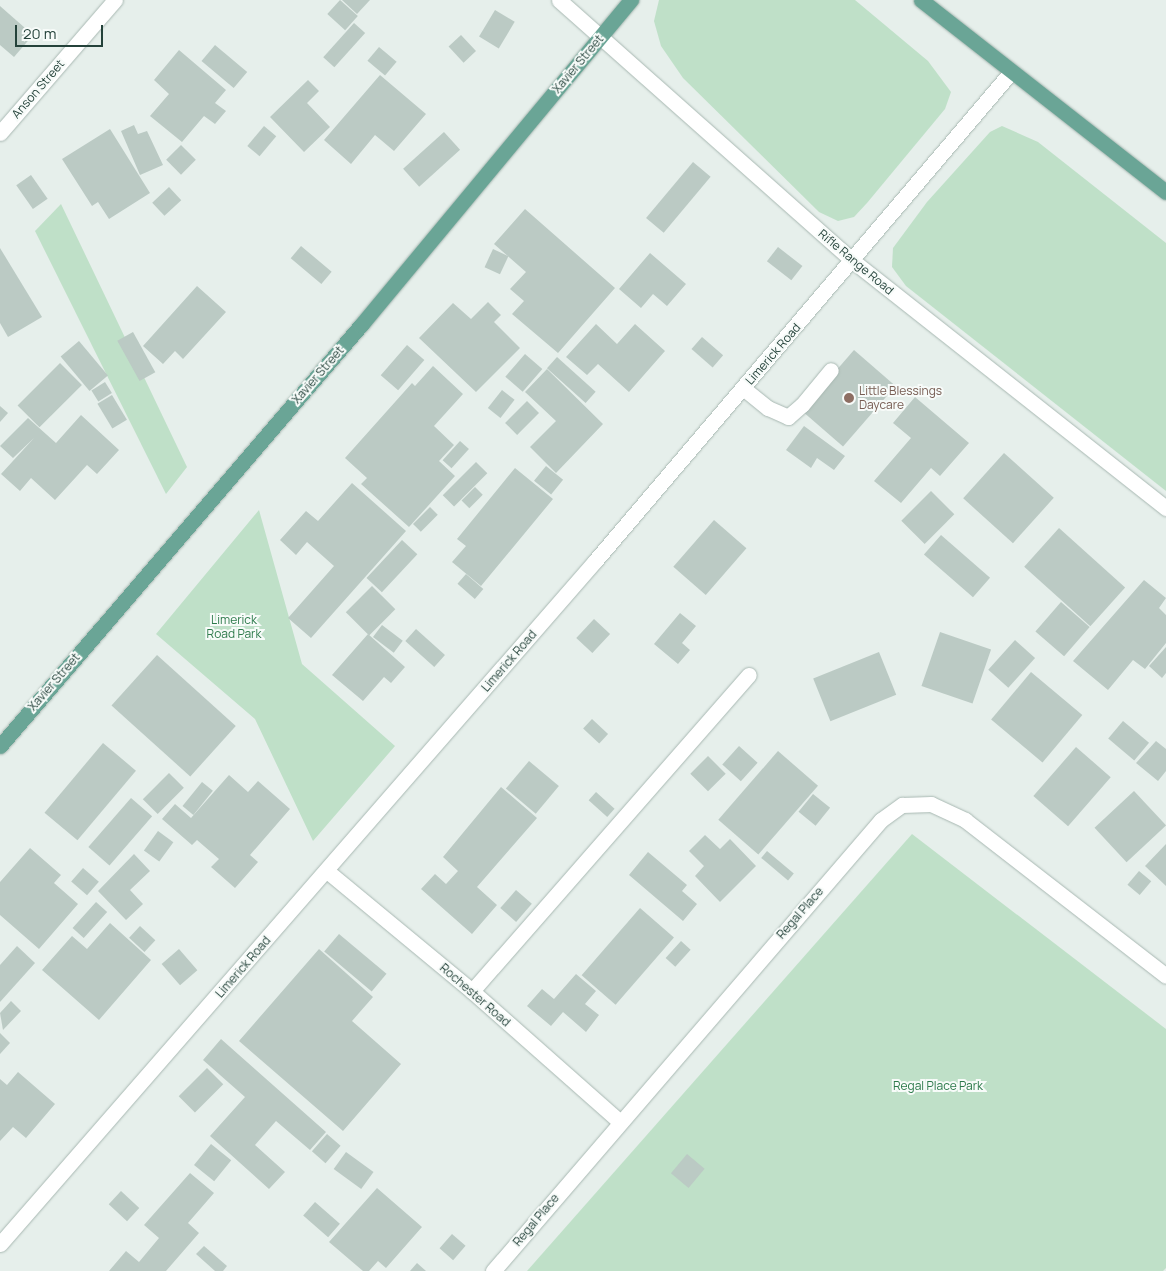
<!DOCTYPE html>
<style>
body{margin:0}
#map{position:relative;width:1166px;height:1271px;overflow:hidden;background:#e6efeb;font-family:Manrope,sans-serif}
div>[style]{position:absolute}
.green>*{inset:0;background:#bfe0c8}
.building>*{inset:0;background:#bbcac4;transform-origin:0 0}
.roads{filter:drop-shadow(0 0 1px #a8b8b2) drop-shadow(0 0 1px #a8b8b2)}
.minor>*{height:15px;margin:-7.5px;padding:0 7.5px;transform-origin:7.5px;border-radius:7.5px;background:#fff}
.major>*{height:15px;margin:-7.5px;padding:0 7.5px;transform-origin:7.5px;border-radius:7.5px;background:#6aa596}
.dots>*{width:14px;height:14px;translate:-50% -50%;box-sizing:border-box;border:2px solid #f7fbf9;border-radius:50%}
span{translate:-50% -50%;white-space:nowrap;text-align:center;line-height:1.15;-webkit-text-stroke:4px #f7fbf9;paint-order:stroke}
.street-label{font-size:12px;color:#24423a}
.education-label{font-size:12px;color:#785e54}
.left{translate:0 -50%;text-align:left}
.park-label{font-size:12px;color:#2d7a4b}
.scale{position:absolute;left:15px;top:25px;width:88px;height:22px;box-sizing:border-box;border:2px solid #24423a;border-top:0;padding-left:6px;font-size:15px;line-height:18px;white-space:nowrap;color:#24423a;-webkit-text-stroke:4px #f7fbf9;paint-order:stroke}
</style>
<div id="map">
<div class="green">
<div style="clip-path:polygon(659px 0,855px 0,928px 61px,951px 92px,945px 109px,867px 203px,854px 217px,838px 221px,819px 212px,683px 78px,661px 46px,654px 21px)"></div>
<div style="clip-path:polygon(1002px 126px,1038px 142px,1166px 243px,1166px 491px,906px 286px,892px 267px,893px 248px,927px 202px,990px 132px)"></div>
<div style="clip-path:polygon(61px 204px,187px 467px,166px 494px,35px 231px)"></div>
<div style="clip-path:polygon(259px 510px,302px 664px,395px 746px,313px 841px,255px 719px,156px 634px)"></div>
<div style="clip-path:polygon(912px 834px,1166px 1029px,1166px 1268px,1163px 1271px,527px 1271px)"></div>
</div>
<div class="building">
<div style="left:340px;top:0;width:24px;height:19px;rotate:42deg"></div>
<div style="clip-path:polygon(342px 0,370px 0,357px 14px)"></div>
<div style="clip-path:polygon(0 6px,33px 35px,14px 57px,0 45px)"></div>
<div style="left:495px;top:10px;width:23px;height:31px;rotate:31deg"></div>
<div style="left:354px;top:23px;width:15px;height:46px;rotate:42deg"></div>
<div style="left:461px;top:35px;width:22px;height:17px;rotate:47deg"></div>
<div style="left:215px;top:45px;width:42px;height:21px;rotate:40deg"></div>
<div style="left:379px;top:47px;width:23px;height:18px;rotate:40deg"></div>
<div style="clip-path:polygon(179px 50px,226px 90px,215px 103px,226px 111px,215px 124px,204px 116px,182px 142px,150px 116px,169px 94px,154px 80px)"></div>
<div style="clip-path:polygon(380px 75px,426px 114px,394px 151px,375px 135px,351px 164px,324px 140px)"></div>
<div style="clip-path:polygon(308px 80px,319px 91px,307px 103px,330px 127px,304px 152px,270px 117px)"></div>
<div style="clip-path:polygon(134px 125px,138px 134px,147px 131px,163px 165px,140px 175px,121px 131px)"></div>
<div style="left:264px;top:126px;width:16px;height:26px;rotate:40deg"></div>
<div style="clip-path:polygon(110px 129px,150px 193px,109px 219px,98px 202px,92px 206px,62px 159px)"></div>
<div style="left:444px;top:132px;width:24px;height:55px;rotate:48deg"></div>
<div style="left:181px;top:145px;width:21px;height:21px;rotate:45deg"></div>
<div style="left:693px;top:162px;width:23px;height:73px;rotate:40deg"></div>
<div style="left:31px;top:175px;width:29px;height:18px;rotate:55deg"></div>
<div style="left:169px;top:187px;width:18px;height:23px;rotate:47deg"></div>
<div style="clip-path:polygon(525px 209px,615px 288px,558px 353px,512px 314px,524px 301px,510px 289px,526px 272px,494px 244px)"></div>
<div style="left:301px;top:246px;width:40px;height:16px;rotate:40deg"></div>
<div style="left:778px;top:247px;width:31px;height:18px;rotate:38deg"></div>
<div style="clip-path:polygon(0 248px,42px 317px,8px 337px,0 323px)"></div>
<div style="left:493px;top:249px;width:17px;height:20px;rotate:25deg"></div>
<div style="clip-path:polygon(650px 253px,686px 284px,667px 306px,653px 294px,641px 308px,619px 289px)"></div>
<div style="clip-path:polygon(197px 286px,226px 312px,183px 359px,175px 351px,163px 364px,143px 346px)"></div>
<div style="clip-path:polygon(488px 302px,501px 315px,494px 322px,520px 348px,476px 392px,419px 338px,453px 303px,471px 319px)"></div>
<div style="clip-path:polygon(596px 324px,617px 344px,635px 324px,665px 351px,629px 392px,598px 364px,587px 375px,566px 357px)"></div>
<div style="left:133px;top:332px;width:46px;height:18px;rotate:61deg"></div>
<div style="left:702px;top:337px;width:28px;height:16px;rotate:41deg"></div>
<div style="left:79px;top:341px;width:45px;height:24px;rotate:50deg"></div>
<div style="left:407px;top:345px;width:23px;height:40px;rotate:41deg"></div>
<div style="left:854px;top:350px;width:55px;height:80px;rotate:41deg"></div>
<div style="left:525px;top:354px;width:23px;height:30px;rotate:41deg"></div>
<div style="left:557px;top:357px;width:52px;height:15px;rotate:42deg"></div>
<div style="left:60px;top:363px;width:31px;height:60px;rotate:45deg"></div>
<div style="clip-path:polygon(433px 366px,463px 394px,434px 426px,454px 445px,439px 461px,455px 476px,409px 527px,361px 484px,367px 478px,345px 458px,412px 383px,415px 386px)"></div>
<div style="clip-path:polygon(547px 369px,603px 424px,556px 473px,530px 447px,556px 421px,525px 392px)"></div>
<div style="left:105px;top:382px;width:13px;height:16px;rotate:58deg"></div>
<div style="left:502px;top:390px;width:16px;height:23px;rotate:38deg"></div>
<div style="left:112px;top:395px;width:29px;height:17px;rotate:59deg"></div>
<div style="clip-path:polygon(915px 397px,969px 443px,940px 476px,931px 468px,901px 503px,874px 481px,911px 438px,893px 423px)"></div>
<div style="left:527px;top:401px;width:17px;height:31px;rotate:45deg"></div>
<div style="clip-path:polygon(0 406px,8px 413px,0 422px)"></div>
<div style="clip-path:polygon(81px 415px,119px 450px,97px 474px,87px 465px,55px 500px,31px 478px,20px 491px,1px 474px,34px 438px,13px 458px,0 446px,28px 418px,56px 443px)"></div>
<div style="clip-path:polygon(804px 426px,845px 456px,834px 470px,817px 458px,811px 468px,786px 450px)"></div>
<div style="left:460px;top:441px;width:12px;height:26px;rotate:42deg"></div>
<div style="left:1004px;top:453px;width:67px;height:61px;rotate:42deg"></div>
<div style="left:476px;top:462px;width:16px;height:47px;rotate:45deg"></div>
<div style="left:546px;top:466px;width:22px;height:19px;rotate:39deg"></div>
<div style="clip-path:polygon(515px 468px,553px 499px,481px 586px,452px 562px,466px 546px,457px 539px)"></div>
<div style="clip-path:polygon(352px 483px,406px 531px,311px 638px,288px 618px,334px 566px,307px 542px,296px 555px,280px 540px,306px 511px,318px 521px)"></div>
<div style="left:475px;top:487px;width:11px;height:19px;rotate:45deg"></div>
<div style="left:931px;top:491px;width:33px;height:42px;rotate:45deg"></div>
<div style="left:430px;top:507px;width:11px;height:24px;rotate:45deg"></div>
<div style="left:714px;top:520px;width:43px;height:62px;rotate:41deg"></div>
<div style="left:1059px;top:528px;width:89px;height:52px;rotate:42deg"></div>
<div style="left:941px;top:535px;width:65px;height:26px;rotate:41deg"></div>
<div style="left:402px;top:540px;width:21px;height:52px;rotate:43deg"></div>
<div style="left:466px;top:574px;width:23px;height:13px;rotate:41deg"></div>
<div style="clip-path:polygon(1144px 580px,1166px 598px,1159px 608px,1166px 615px,1166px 643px,1145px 669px,1133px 660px,1108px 690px,1073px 661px)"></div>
<div style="left:372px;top:586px;width:33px;height:37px;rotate:45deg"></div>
<div style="left:1061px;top:602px;width:38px;height:39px;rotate:41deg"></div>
<div style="clip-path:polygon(680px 613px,696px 626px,682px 643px,690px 650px,678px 664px,654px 644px)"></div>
<div style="left:594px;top:619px;width:22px;height:26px;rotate:43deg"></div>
<div style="left:382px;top:625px;width:26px;height:15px;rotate:37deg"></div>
<div style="left:416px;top:629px;width:39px;height:16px;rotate:42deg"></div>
<div style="left:940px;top:632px;width:54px;height:57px;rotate:19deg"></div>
<div style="clip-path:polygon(368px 634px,405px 667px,391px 683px,384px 677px,363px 701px,332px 675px)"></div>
<div style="left:1015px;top:640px;width:27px;height:40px;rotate:42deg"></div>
<div style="clip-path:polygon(1166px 647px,1166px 673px,1162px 678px,1149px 666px)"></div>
<div style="left:879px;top:652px;width:46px;height:71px;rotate:68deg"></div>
<div style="left:157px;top:655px;width:106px;height:68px;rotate:42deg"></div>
<div style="left:1031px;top:672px;width:67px;height:62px;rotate:40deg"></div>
<div style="left:592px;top:719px;width:22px;height:13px;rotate:43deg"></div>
<div style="left:1123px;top:721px;width:34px;height:23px;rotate:40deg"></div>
<div style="clip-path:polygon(1156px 741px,1166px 749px,1166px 771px,1158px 781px,1136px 763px)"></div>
<div style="left:103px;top:743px;width:43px;height:91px;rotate:40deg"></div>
<div style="left:739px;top:746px;width:25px;height:25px;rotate:42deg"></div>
<div style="left:1076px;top:747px;width:46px;height:65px;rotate:41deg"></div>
<div style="left:778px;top:751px;width:53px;height:91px;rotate:41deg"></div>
<div style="left:708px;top:756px;width:25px;height:25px;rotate:45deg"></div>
<div style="left:529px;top:761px;width:39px;height:36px;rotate:40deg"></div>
<div style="left:169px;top:773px;width:21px;height:37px;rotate:45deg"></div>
<div style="clip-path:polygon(229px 775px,248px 792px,258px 781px,290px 809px,250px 855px,258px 862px,235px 888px,211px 867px,219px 859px,197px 840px,192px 845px,162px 819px,175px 804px,191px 818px)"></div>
<div style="left:202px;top:782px;width:14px;height:31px;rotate:39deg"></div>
<div style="clip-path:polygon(501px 787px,537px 818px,477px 887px,497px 905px,472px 934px,421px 889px,435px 874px,446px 884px,458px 871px,443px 857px)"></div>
<div style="left:1134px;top:791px;width:47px;height:54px;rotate:47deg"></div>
<div style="left:596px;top:792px;width:25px;height:11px;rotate:42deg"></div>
<div style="left:813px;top:794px;width:22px;height:23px;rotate:39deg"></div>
<div style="left:131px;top:798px;width:28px;height:65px;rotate:41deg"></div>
<div style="left:158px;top:831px;width:19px;height:24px;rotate:36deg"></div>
<div style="clip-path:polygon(705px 835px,720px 849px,730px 839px,756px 866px,720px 902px,695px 876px,704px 866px,689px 851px)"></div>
<div style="clip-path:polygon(1166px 844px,1166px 886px,1145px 866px)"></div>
<div style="clip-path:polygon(30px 848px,61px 875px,54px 883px,78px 904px,39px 949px,0 915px,0 882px)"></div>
<div style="left:767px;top:851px;width:35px;height:9px;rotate:40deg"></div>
<div style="clip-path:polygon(648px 852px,687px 885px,682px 891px,697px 904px,683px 921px,629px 875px)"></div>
<div style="clip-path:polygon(134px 854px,150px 871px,130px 890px,143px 904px,126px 920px,98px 891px)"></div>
<div style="left:83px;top:868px;width:21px;height:18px;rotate:41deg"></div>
<div style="left:1139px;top:871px;width:16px;height:18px;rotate:40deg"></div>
<div style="left:516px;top:890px;width:21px;height:24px;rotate:41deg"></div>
<div style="left:96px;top:902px;width:15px;height:35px;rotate:42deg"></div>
<div style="left:640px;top:908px;width:45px;height:89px;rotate:41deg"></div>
<div style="clip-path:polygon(110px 923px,151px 960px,99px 1020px,42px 970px,72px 936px,87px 949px)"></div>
<div style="left:140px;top:926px;width:21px;height:16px;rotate:43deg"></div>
<div style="left:339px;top:934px;width:62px;height:23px;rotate:40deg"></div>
<div style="left:681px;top:941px;width:13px;height:23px;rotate:42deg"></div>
<div style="clip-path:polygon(17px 946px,35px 963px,0 1002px,0 965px)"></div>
<div style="left:179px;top:949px;width:28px;height:23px;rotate:49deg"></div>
<div style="clip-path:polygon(319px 949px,373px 997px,352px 1021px,401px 1064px,343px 1131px,239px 1041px)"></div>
<div style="clip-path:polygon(576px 974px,596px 991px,585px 1004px,599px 1015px,586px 1032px,563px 1012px,551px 1026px,527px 1006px,542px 989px,554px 999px)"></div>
<div style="clip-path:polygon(11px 1001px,21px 1011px,3px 1030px,0 1013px)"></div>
<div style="clip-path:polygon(0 1033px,10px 1043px,0 1054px)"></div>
<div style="clip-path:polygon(221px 1039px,326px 1132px,310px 1150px,276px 1121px,255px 1145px,285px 1172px,269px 1189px,210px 1136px,245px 1097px,203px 1060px)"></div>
<div style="left:207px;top:1068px;width:23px;height:40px;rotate:45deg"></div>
<div style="clip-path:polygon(18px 1072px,55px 1104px,26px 1138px,13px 1127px,0 1141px,0 1079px,7px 1085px)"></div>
<div style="left:327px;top:1134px;width:18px;height:23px;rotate:41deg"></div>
<div style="left:211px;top:1144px;width:26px;height:27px;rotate:39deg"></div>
<div style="left:346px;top:1152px;width:34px;height:21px;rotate:36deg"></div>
<div style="left:687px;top:1154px;width:23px;height:25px;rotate:40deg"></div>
<div style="clip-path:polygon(190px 1173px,214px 1193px,188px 1223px,199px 1233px,166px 1271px,109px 1271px,126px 1251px,139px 1262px,159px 1238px,144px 1225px)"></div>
<div style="clip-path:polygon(377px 1188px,422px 1227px,386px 1268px,378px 1261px,369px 1271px,363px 1271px,329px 1242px)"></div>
<div style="left:121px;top:1191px;width:25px;height:18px;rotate:43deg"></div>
<div style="left:315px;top:1202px;width:33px;height:18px;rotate:41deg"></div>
<div style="left:452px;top:1234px;width:18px;height:19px;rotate:41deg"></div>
<div style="clip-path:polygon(204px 1246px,227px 1266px,223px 1271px,215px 1271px,196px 1254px)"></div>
<div style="clip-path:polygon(417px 1263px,426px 1271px,410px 1271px)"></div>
</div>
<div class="roads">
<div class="minor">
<div style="left:559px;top:0;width:393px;rotate:41.6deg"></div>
<div style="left:853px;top:261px;width:399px;rotate:38.3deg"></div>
<div style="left:0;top:133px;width:176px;rotate:-49.2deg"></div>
<div style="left:743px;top:388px;width:32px;rotate:39deg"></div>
<div style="left:768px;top:408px;width:22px;rotate:24deg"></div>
<div style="left:788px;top:417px;width:18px;rotate:-41deg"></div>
<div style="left:802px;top:405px;width:45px;rotate:-50.4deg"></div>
<div style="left:327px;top:871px;width:188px;rotate:39.6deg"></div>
<div style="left:472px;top:991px;width:198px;rotate:41.5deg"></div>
<div style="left:472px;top:991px;width:420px;rotate:-48.8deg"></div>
<div style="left:0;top:1244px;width:906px;rotate:-48.94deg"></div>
<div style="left:595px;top:561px;width:642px;rotate:-49.61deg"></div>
<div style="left:493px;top:1271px;width:595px;rotate:-49.29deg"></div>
<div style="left:881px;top:820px;width:26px;rotate:-36deg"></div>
<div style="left:902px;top:805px;width:29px;rotate:-2deg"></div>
<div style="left:931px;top:804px;width:38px;rotate:25deg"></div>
<div style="left:965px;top:820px;width:254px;rotate:37.8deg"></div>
</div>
<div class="major">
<div style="left:921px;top:0;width:311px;rotate:38.1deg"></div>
<div style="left:0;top:746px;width:555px;rotate:-49.39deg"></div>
<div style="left:361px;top:325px;width:423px;rotate:-50.3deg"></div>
</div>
</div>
<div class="dots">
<div style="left:849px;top:398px;background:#8d6e63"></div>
</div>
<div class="street-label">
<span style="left:578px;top:64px;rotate:-50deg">Xavier Street</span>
<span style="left:38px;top:89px;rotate:-49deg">Anson Street</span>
<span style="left:856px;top:262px;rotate:40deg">Rifle Range Road</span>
<span style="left:773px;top:354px;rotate:-49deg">Limerick Road</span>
<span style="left:318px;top:375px;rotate:-49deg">Xavier Street</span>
<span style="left:509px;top:661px;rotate:-49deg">Limerick Road</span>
<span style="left:54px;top:682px;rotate:-49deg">Xavier Street</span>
<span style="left:800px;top:913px;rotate:-49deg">Regal Place</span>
<span style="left:243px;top:967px;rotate:-49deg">Limerick Road</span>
<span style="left:475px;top:995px;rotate:41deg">Rochester Road</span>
<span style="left:536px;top:1220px;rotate:-50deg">Regal Place</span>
</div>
<div class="education-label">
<span class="left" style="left:859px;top:398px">Little Blessings<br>Daycare</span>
</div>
<div class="park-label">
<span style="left:234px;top:627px">Limerick<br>Road Park</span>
<span style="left:938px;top:1086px">Regal Place Park</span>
</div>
<div class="scale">20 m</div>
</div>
